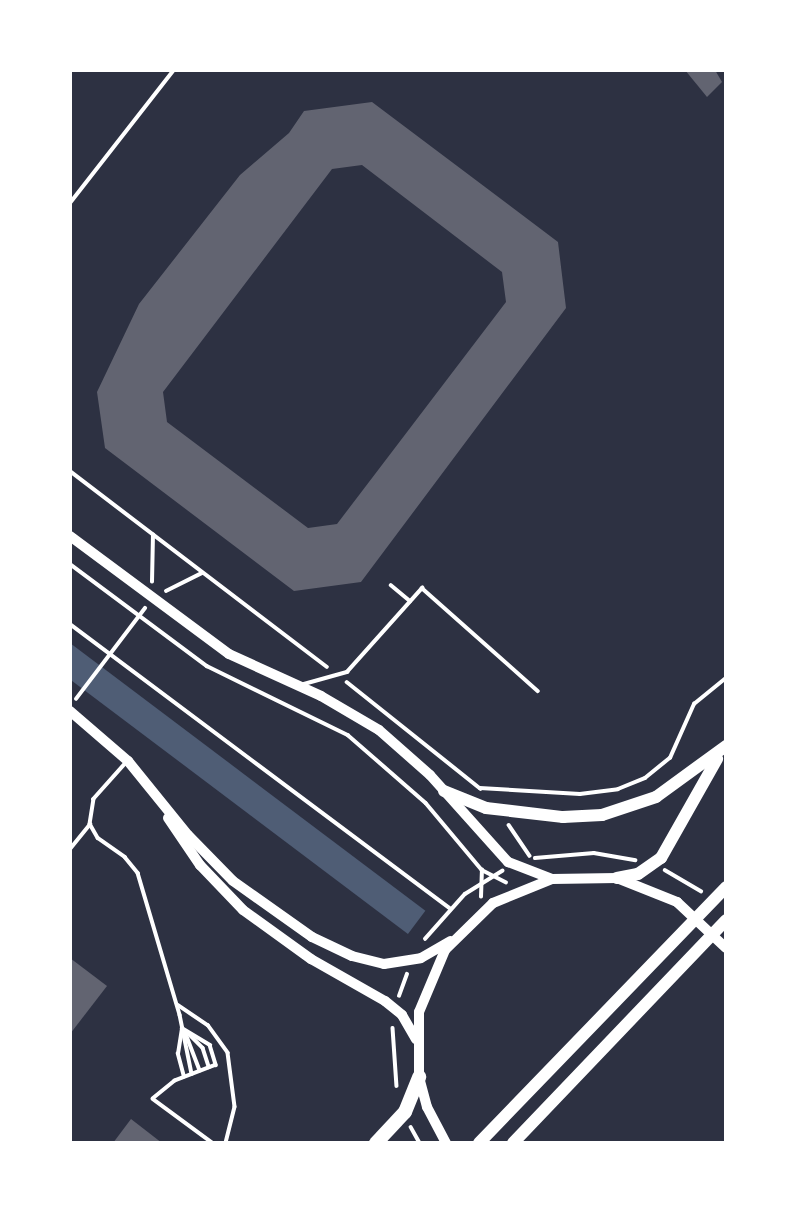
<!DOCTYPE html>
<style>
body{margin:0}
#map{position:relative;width:796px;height:1213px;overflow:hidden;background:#2d3142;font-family:"Exo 2",sans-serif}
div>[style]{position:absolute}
.water>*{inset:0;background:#4f5d75;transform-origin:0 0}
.building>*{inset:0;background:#626471}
.path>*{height:3.5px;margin:-1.75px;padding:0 1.75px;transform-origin:1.75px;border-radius:1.75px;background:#fff}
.service>*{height:3.5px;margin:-1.75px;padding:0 1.75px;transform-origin:1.75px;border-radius:1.75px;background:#fff}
.tertiary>*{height:10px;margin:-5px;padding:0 5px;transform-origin:5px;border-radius:5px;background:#fff}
.secondary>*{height:10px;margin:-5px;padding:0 5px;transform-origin:5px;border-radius:5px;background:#fff}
.trunk>*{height:12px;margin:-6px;padding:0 6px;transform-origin:6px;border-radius:6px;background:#fff}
.motorway>*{height:14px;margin:-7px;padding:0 7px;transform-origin:7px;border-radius:7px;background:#fff}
span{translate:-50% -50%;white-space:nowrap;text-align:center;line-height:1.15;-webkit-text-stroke:7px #fff;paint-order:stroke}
.frame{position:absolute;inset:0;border:72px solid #fff;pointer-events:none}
</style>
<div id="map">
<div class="water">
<div style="left:70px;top:643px;width:445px;height:29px;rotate:37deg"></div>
</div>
<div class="building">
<div style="clip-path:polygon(685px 70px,715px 70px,722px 82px,707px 97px)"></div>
<div style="clip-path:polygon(evenodd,372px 102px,558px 242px,566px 308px,361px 582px,294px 591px,105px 448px,97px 392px,139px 304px,240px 175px,289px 133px,304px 111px,372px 102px,362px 165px,502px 272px,506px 302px,337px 524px,308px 528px,167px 422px,163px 392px,332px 169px,362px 165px)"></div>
<div style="clip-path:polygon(70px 958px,107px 986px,70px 1034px)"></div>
<div style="clip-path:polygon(131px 1119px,162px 1143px,113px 1143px)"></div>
</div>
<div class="path">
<div style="left:70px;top:471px;width:323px;rotate:37.3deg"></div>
<div style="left:70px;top:564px;width:171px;rotate:36.7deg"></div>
<div style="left:207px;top:666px;width:157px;rotate:26.1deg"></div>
<div style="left:348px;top:735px;width:103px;rotate:41.1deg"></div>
<div style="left:426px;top:803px;width:87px;rotate:50.1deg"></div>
<div style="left:482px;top:870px;width:27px;rotate:27deg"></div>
<div style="left:152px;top:582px;width:47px;rotate:-88.8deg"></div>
<div style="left:166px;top:591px;width:40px;rotate:-26.6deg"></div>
<div style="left:70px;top:624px;width:474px;rotate:36.8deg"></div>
<div style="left:347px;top:682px;width:171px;rotate:38.6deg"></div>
<div style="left:76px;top:699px;width:114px;rotate:-52.8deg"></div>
<div style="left:480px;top:788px;width:100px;rotate:3.4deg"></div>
<div style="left:580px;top:794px;width:38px;rotate:-7deg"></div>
<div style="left:618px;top:789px;width:29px;rotate:-22deg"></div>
<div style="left:645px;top:778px;width:32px;rotate:-39deg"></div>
<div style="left:670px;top:758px;width:59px;rotate:-66deg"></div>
<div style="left:694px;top:704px;width:41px;rotate:-39.1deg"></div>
<div style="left:509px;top:825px;width:37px;rotate:56deg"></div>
<div style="left:535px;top:858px;width:59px;rotate:-4.8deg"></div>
<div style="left:594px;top:853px;width:42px;rotate:9.7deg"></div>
<div style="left:665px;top:870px;width:42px;rotate:30.3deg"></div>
<div style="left:481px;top:897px;width:27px;rotate:-88deg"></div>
<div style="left:425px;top:939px;width:60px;rotate:-48.4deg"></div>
<div style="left:465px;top:894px;width:44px;rotate:-31.9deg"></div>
<div style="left:399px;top:996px;width:23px;rotate:-70deg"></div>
<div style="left:393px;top:1028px;width:58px;rotate:86.1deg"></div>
<div style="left:411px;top:1127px;width:18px;rotate:61deg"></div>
</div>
<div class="service">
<div style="left:70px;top:203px;width:169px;rotate:-52deg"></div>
<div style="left:391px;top:585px;width:25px;rotate:40deg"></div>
<div style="left:304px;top:684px;width:45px;rotate:-15.6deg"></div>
<div style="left:347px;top:672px;width:113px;rotate:-48.2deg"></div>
<div style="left:422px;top:588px;width:155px;rotate:41.6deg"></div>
<div style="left:127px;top:762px;width:50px;rotate:131.7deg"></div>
<div style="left:94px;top:799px;width:25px;rotate:99deg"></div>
<div style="left:90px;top:824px;width:16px;rotate:60deg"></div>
<div style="left:98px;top:838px;width:33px;rotate:35deg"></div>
<div style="left:125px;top:857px;width:21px;rotate:51deg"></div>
<div style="left:138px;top:873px;width:148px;rotate:73.5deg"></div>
<div style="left:180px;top:1015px;width:60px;rotate:78.5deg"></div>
<div style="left:70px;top:849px;width:32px;rotate:-51deg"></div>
<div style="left:178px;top:1005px;width:36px;rotate:34deg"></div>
<div style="left:208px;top:1025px;width:34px;rotate:54deg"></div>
<div style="left:228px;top:1053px;width:54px;rotate:82.6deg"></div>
<div style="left:235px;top:1107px;width:37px;rotate:104deg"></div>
<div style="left:188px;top:1033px;width:21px;rotate:45deg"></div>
<div style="left:203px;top:1048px;width:20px;rotate:72deg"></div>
<div style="left:186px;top:1034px;width:39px;rotate:69deg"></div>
<div style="left:184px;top:1077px;width:24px;rotate:-105deg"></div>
<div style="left:178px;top:1054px;width:26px;rotate:-81deg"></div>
<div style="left:182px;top:1028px;width:33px;rotate:31deg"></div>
<div style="left:210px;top:1045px;width:21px;rotate:73deg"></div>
<div style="left:216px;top:1065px;width:44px;rotate:158.7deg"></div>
<div style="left:175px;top:1081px;width:28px;rotate:141deg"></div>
<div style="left:153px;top:1099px;width:74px;rotate:36.3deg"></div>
</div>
<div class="tertiary">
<div style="left:70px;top:536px;width:198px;rotate:36.6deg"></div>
<div style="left:229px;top:654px;width:101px;rotate:24.5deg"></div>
<div style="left:321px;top:696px;width:67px;rotate:30.4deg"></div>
<div style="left:379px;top:730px;width:68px;rotate:41.4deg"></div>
<div style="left:430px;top:775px;width:117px;rotate:48.1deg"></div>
<div style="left:508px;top:862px;width:47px;rotate:21.1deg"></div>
<div style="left:70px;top:711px;width:77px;rotate:40.8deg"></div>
<div style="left:128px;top:761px;width:95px;rotate:51deg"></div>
<div style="left:188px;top:835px;width:64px;rotate:45.6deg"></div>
<div style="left:233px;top:881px;width:97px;rotate:35.3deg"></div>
<div style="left:312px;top:937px;width:44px;rotate:25.4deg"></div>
<div style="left:352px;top:956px;width:33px;rotate:14deg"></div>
<div style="left:384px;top:964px;width:37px;rotate:-9deg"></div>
<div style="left:421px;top:958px;width:34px;rotate:-30deg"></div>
<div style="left:168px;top:818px;width:57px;rotate:55.8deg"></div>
<div style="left:200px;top:865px;width:62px;rotate:46.3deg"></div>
<div style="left:243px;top:910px;width:84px;rotate:35.8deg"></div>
<div style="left:311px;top:959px;width:85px;rotate:29.6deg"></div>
<div style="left:385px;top:1001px;width:22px;rotate:39deg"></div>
<div style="left:402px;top:1015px;width:28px;rotate:60deg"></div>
</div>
<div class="secondary">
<div style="left:446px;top:1143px;width:41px;rotate:-117.8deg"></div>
<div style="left:427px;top:1107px;width:31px;rotate:-105deg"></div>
<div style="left:419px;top:1077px;width:65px;rotate:-90deg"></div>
<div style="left:419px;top:1012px;width:67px;rotate:-67.2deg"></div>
<div style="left:445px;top:950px;width:67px;rotate:-44.4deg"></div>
<div style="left:493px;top:903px;width:64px;rotate:-22.1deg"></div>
<div style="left:552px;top:879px;width:65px;rotate:-0.9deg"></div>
<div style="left:617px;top:878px;width:65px;rotate:21.8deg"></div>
<div style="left:677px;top:902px;width:67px;rotate:43.2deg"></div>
</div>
<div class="trunk">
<div style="left:444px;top:791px;width:45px;rotate:22deg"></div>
<div style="left:486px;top:808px;width:78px;rotate:6.7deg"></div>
<div style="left:563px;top:817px;width:39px;rotate:-3deg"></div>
<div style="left:602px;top:815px;width:57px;rotate:-18.4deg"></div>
<div style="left:656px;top:797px;width:87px;rotate:-36.1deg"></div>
<div style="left:617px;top:878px;width:21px;rotate:-11deg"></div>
<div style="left:638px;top:874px;width:28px;rotate:-35deg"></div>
<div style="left:661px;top:858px;width:114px;rotate:-60.5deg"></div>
<div style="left:479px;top:1143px;width:356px;rotate:-46deg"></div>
<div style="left:513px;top:1143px;width:308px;rotate:-46.3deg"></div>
</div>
<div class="motorway">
<div style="left:376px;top:1143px;width:42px;rotate:-46.9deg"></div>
<div style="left:405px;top:1112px;width:38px;rotate:-68deg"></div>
</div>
<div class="frame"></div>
</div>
